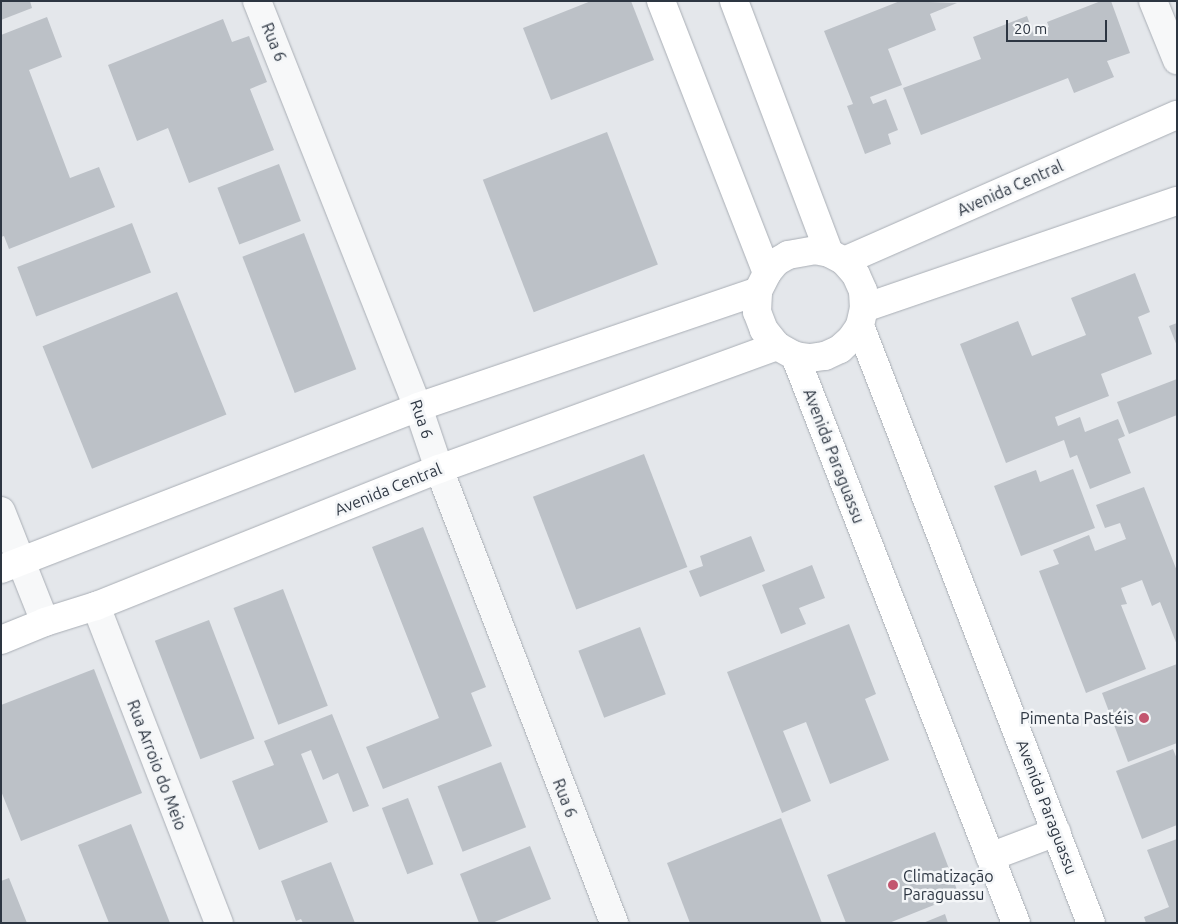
<!DOCTYPE html>
<meta charset="utf-8">
<style>
body{margin:0}
#map{position:relative;width:1178px;height:924px;overflow:hidden;background:#e4e7eb;font-family:Ubuntu,sans-serif}
div>[style]{position:absolute}
.building>*{inset:0;background:#bcc1c7;transform-origin:0 0}
.roads{filter:drop-shadow(0 0 1px #a9aeb5) drop-shadow(0 0 1px #a9aeb5)}
.minor>*{height:28px;margin:-14px;padding:0 14px;transform-origin:14px;border-radius:14px;background:#f7f8f9}
.major>*{height:28px;margin:-14px;padding:0 14px;transform-origin:14px;border-radius:14px;background:#fff}
.dots>*{width:14px;height:14px;translate:-50% -50%;box-sizing:border-box;border:2px solid #f4f6f8;border-radius:50%}
span{translate:-50% -50%;white-space:nowrap;text-align:center;line-height:1.15;-webkit-text-stroke:5px #f4f6f8;paint-order:stroke}
.street-label{font-size:16px;color:#2d3642}
.poi-label{font-size:16px;color:#2d3642}
.right{translate:-100% -50%;text-align:right}
.left{translate:0 -50%;text-align:left}
.frame{position:absolute;inset:0;border:2px solid #2d3642;pointer-events:none}
.scale{position:absolute;left:1006px;top:20px;width:101px;height:22px;box-sizing:border-box;border:2px solid #2d3642;border-top:0;padding-left:6px;font-size:15px;line-height:18px;white-space:nowrap;color:#2d3642;-webkit-text-stroke:4px #f4f6f8;paint-order:stroke}
</style>
<div id="map">
<div class="building">
<div style="clip-path:polygon(1px 1px,30px 1px,32px 8px,1px 20px)"></div>
<div style="clip-path:polygon(591px 1px,631px 1px,654px 60px,551px 100px,523px 28px)"></div>
<div style="clip-path:polygon(900px 1px,957px 3px,930px 14px,936px 30px,888px 49px,902px 85px,870px 97px,873px 104px,886px 99px,898px 130px,888px 134px,891px 144px,865px 154px,847px 106px,853px 104px,824px 31px)"></div>
<div style="clip-path:polygon(1101px 1px,1111px 1px,1130px 53px,1107px 61px,1114px 77px,1074px 93px,1068px 78px,921px 135px,903px 88px,981px 59px,973px 37px,1027px 16px,1033px 33px,1049px 27px,1047px 22px)"></div>
<div style="clip-path:polygon(47px 17px,62px 57px,29px 70px,70px 178px,99px 167px,115px 207px,9px 249px,4px 236px,1px 237px,1px 35px)"></div>
<div style="clip-path:polygon(223px 19px,232px 42px,249px 36px,267px 82px,250px 89px,274px 150px,189px 183px,168px 128px,137px 141px,108px 65px)"></div>
<div style="left:607px;top:132px;width:142px;height:133px;rotate:69deg"></div>
<div style="left:279px;top:164px;width:61px;height:66px;rotate:69deg"></div>
<div style="left:132px;top:223px;width:53px;height:123px;rotate:69deg"></div>
<div style="left:304px;top:233px;width:146px;height:66px;rotate:69deg"></div>
<div style="clip-path:polygon(1135px 273px,1150px 312px,1138px 317px,1152px 354px,1101px 374px,1109px 396px,1055px 417px,1058px 426px,1080px 417px,1085px 432px,1118px 419px,1125px 436px,1118px 439px,1131px 473px,1090px 489px,1077px 455px,1070px 458px,1064px 440px,1006px 463px,960px 344px,1018px 321px,1032px 356px,1086px 335px,1071px 298px)"></div>
<div style="left:177px;top:292px;width:132px;height:145px;rotate:68deg"></div>
<div style="clip-path:polygon(1177px 323px,1177px 346px,1169px 326px)"></div>
<div style="clip-path:polygon(1177px 379px,1177px 415px,1129px 434px,1117px 402px)"></div>
<div style="left:644px;top:454px;width:121px;height:119px;rotate:69deg"></div>
<div style="clip-path:polygon(1073px 469px,1095px 528px,1021px 556px,994px 486px,1036px 470px,1040px 482px)"></div>
<div style="clip-path:polygon(1144px 487px,1177px 571px,1177px 645px,1160px 602px,1152px 606px,1142px 580px,1121px 588px,1127px 604px,1121px 605px,1146px 669px,1086px 693px,1039px 571px,1059px 564px,1053px 550px,1089px 535px,1095px 551px,1126px 539px,1120px 523px,1105px 528px,1096px 505px)"></div>
<div style="clip-path:polygon(423px 527px,486px 687px,471px 693px,492px 746px,383px 789px,366px 747px,439px 718px,372px 547px)"></div>
<div style="clip-path:polygon(751px 536px,765px 571px,700px 597px,689px 571px,703px 566px,700px 556px)"></div>
<div style="clip-path:polygon(812px 565px,825px 598px,799px 608px,806px 624px,781px 634px,762px 585px)"></div>
<div style="left:283px;top:589px;width:125px;height:53px;rotate:69deg"></div>
<div style="left:209px;top:620px;width:127px;height:58px;rotate:69deg"></div>
<div style="clip-path:polygon(849px 624px,876px 694px,865px 699px,889px 760px,830px 784px,806px 722px,783px 731px,811px 801px,782px 813px,727px 672px)"></div>
<div style="left:640px;top:627px;width:72px;height:66px;rotate:69deg"></div>
<div style="clip-path:polygon(1177px 664px,1177px 743px,1128px 762px,1102px 693px)"></div>
<div style="clip-path:polygon(94px 669px,142px 793px,21px 841px,1px 791px,1px 705px)"></div>
<div style="clip-path:polygon(332px 714px,369px 806px,353px 812px,338px 773px,323px 780px,311px 750px,301px 754px,328px 822px,259px 850px,232px 781px,274px 765px,264px 741px)"></div>
<div style="clip-path:polygon(1173px 749px,1177px 759px,1177px 825px,1142px 839px,1116px 771px)"></div>
<div style="left:501px;top:762px;width:70px;height:68px;rotate:69deg"></div>
<div style="left:408px;top:798px;width:71px;height:28px;rotate:69deg"></div>
<div style="clip-path:polygon(781px 818px,822px 923px,690px 923px,667px 863px)"></div>
<div style="clip-path:polygon(131px 824px,170px 923px,109px 923px,78px 845px)"></div>
<div style="clip-path:polygon(935px 832px,959px 895px,889px 923px,846px 923px,827px 875px)"></div>
<div style="clip-path:polygon(1177px 839px,1177px 923px,1146px 923px,1144px 917px,1169px 907px,1147px 850px)"></div>
<div style="clip-path:polygon(530px 846px,551px 899px,492px 923px,479px 923px,460px 874px)"></div>
<div style="clip-path:polygon(331px 862px,355px 923px,303px 923px,301px 919px,296px 921px,281px 881px)"></div>
<div style="clip-path:polygon(9px 878px,27px 923px,1px 923px,1px 881px)"></div>
<div style="clip-path:polygon(945px 914px,948px 923px,923px 923px)"></div>
</div>
<div class="roads">
<div class="minor">
<div style="left:257px;top:1px;width:437px;rotate:68.4deg"></div>
<div style="left:418px;top:407px;width:65px;rotate:71.3deg"></div>
<div style="left:439px;top:469px;width:487px;rotate:68.9deg"></div>
<div style="left:1153px;top:1px;width:64px;rotate:67.9deg"></div>
<div style="left:1px;top:511px;width:119px;rotate:68.4deg"></div>
<div style="left:96px;top:606px;width:340px;rotate:68.8deg"></div>
</div>
<div class="major">
<div style="left:661px;top:1px;width:292px;rotate:68.7deg"></div>
<div style="left:734px;top:1px;width:269px;rotate:69.3deg"></div>
<div style="left:844px;top:261px;width:364px;rotate:-23.7deg"></div>
<div style="left:864px;top:308px;width:331px;rotate:-18.9deg"></div>
<div style="left:795px;top:356px;width:15px;rotate:8deg"></div>
<div style="left:810px;top:358px;width:15px;rotate:-8deg"></div>
<div style="left:825px;top:356px;width:17px;rotate:-25deg"></div>
<div style="left:840px;top:349px;width:15px;rotate:-42deg"></div>
<div style="left:851px;top:339px;width:16px;rotate:-55deg"></div>
<div style="left:1px;top:569px;width:447px;rotate:-21.2deg"></div>
<div style="left:418px;top:407px;width:359px;rotate:-18.8deg"></div>
<div style="left:1px;top:640px;width:48px;rotate:-22.2deg"></div>
<div style="left:45px;top:622px;width:53px;rotate:-17.4deg"></div>
<div style="left:96px;top:606px;width:369px;rotate:-21.8deg"></div>
<div style="left:439px;top:469px;width:360px;rotate:-20deg"></div>
<div style="left:990px;top:857px;width:71px;rotate:-20.7deg"></div>
<div style="left:1016px;top:923px;width:609px;rotate:-111.29deg"></div>
<div style="left:795px;top:356px;width:21px;rotate:-151deg"></div>
<div style="left:777px;top:346px;width:21px;rotate:-129deg"></div>
<div style="left:764px;top:330px;width:19px;rotate:-111deg"></div>
<div style="left:757px;top:312px;width:21px;rotate:-87deg"></div>
<div style="left:758px;top:291px;width:20px;rotate:-63deg"></div>
<div style="left:767px;top:273px;width:14px;rotate:-51deg"></div>
<div style="left:776px;top:262px;width:14px;rotate:-30deg"></div>
<div style="left:788px;top:255px;width:27px;rotate:-10deg"></div>
<div style="left:815px;top:250px;width:14px;rotate:12deg"></div>
<div style="left:829px;top:253px;width:17px;rotate:28deg"></div>
<div style="left:844px;top:261px;width:18px;rotate:49deg"></div>
<div style="left:856px;top:275px;width:17px;rotate:66deg"></div>
<div style="left:863px;top:291px;width:17px;rotate:87deg"></div>
<div style="left:864px;top:308px;width:18px;rotate:103deg"></div>
<div style="left:860px;top:326px;width:640px;rotate:68.85deg"></div>
</div>
</div>
<div class="dots">
<div style="left:1144px;top:718px;background:#c3566f"></div>
<div style="left:893px;top:885px;background:#c3566f"></div>
</div>
<div class="street-label">
<span style="left:274px;top:42px;rotate:68deg">Rua 6</span>
<span style="left:1010px;top:188px;rotate:-24deg">Avenida Central</span>
<span style="left:422px;top:419px;rotate:71deg">Rua 6</span>
<span style="left:834px;top:456px;rotate:69deg">Avenida Paraguassu</span>
<span style="left:388px;top:489px;rotate:-22deg">Avenida Central</span>
<span style="left:157px;top:765px;rotate:69deg">Rua Arroio do Meio</span>
<span style="left:565px;top:798px;rotate:69deg">Rua 6</span>
<span style="left:1047px;top:807px;rotate:69deg">Avenida Paraguassu</span>
</div>
<div class="poi-label">
<span class="right" style="left:1134px;top:718px">Pimenta Pastéis</span>
<span class="left" style="left:903px;top:885px">Climatização<br>Paraguassu</span>
</div>
<div class="frame"></div>
<div class="scale">20 m</div>
</div>
